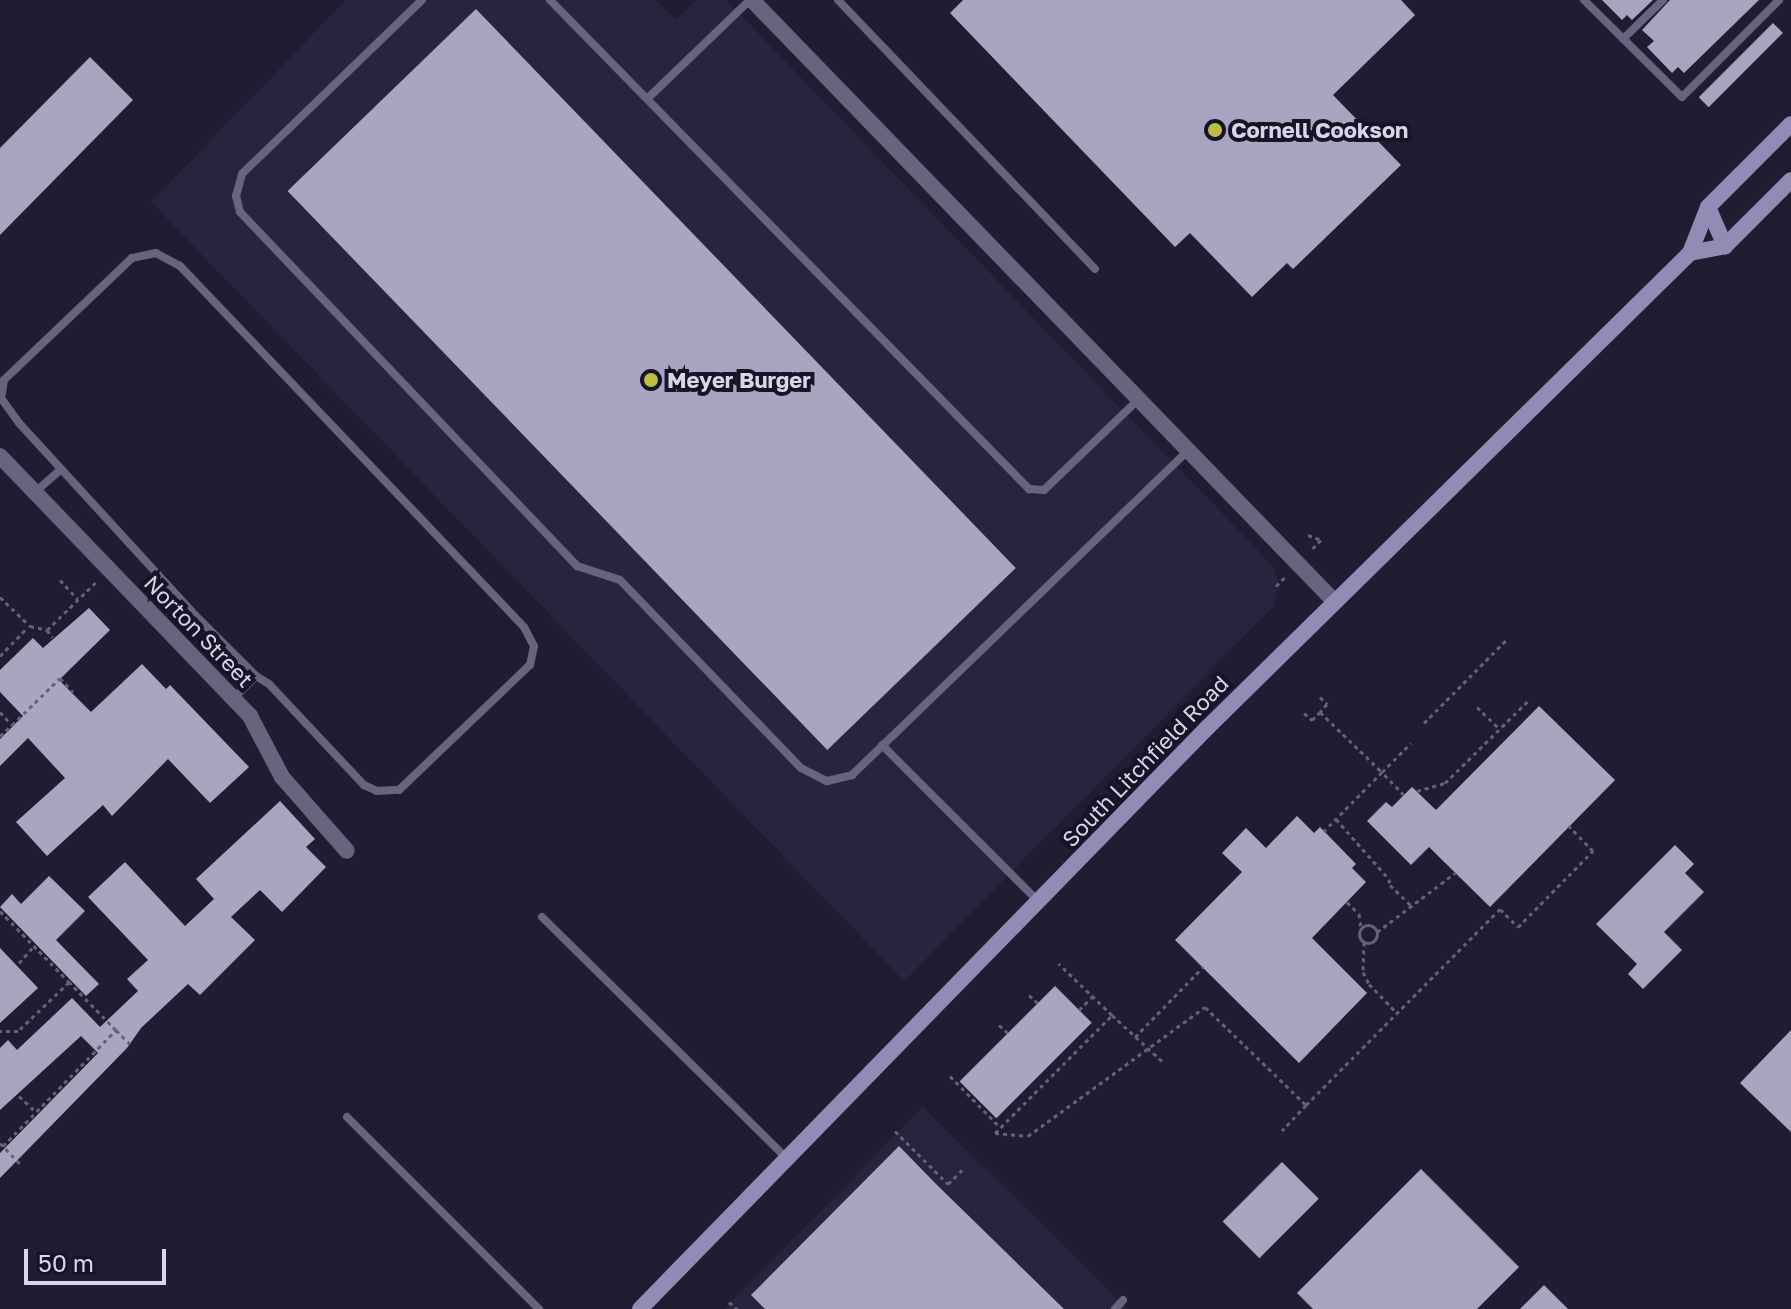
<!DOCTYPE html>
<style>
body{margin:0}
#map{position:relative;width:1791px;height:1309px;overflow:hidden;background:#201d32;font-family:"Golos Text",sans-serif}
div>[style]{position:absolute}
.built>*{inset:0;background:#28233e}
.building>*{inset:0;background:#a9a5c1;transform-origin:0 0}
.path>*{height:3px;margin-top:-1.5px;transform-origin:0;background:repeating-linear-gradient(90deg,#646275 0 4px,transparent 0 8px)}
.path>.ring{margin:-1.5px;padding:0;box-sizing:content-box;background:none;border:3px solid #646275;border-radius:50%}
.lane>*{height:8px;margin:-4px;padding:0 4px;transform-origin:4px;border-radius:4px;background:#68647f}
.street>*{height:16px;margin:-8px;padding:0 8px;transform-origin:8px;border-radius:8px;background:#68647f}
.secondary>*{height:16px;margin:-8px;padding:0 8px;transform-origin:8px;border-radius:8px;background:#918bb5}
.dots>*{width:22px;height:22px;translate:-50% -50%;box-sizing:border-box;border:4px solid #171328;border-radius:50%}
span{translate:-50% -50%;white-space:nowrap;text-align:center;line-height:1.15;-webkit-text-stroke:8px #171328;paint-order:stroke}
.poi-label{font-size:22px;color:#d9d7e6;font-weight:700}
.left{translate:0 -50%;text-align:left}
.street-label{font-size:22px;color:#d9d7e6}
.scale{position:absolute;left:24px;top:1249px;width:142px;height:36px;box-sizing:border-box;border:4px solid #d9d7e6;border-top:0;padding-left:10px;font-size:24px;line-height:28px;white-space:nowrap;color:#d9d7e6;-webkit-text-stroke:6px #171328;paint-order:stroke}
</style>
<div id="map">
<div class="built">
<div style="clip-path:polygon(346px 0,656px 0,676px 20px,696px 0,726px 0,1274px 567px,1279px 587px,1274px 606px,904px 981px,151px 202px)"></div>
<div style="clip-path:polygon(923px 1107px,1128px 1309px,724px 1309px)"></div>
</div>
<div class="building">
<div style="clip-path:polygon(963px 0,1401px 0,1415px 15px,1333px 95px,1401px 165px,1293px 269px,1287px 263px,1252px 297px,1190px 233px,1175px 247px,950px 13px)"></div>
<div style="clip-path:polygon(1602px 0,1653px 0,1632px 20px,1627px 15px,1622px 20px)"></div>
<div style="clip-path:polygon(1670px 0,1759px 0,1684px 73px,1678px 67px,1672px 73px,1647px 47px,1654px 41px,1642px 30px)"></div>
<div style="left:476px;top:9px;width:777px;height:262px;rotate:46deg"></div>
<div style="left:1773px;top:23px;width:14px;height:105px;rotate:45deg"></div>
<div style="clip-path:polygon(90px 57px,133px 100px,0 235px,0 148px)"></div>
<div style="clip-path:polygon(89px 608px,110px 630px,59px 680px,91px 712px,142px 664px,166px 689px,170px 685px,249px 767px,210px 803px,168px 759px,112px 816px,103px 805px,47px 856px,16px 822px,65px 778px,28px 738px,0 766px,0 739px,23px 716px,0 692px,0 670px,33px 638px,43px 648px)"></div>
<div style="clip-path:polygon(1539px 706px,1615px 780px,1490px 907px,1429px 847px,1411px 865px,1367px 821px,1386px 802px,1392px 807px,1412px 787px,1436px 810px)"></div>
<div style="clip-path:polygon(280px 801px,315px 839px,306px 847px,326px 867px,282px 912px,260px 890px,231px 917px,255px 940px,200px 995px,188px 984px,141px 1028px,127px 1048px,0 1178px,0 1153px,98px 1053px,81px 1036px,0 1110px,0 1048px,8px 1040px,17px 1050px,72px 998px,100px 1027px,138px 991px,127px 979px,148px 960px,88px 897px,125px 862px,185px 926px,214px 899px,196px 879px)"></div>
<div style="clip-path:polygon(1297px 816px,1314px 833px,1320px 827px,1356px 864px,1352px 868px,1366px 882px,1312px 938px,1367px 993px,1299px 1063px,1175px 940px,1242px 872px,1222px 853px,1246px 828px,1266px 848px)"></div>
<div style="clip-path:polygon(1675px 845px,1694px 864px,1685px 873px,1704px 892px,1664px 932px,1682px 950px,1643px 989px,1628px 974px,1637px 964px,1596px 924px)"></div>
<div style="clip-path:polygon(49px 876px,85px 911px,56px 940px,99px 984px,86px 996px,0 907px,12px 894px,21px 904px)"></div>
<div style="clip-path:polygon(0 948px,38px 988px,0 1023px)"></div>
<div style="left:1055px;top:986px;width:52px;height:135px;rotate:45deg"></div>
<div style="clip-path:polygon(1791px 1030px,1791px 1132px,1740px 1083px)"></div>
<div style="clip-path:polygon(899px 1146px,936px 1184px,1064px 1309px,765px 1309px,751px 1295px)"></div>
<div style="left:1282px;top:1162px;width:52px;height:84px;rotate:45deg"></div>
<div style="clip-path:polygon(1421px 1169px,1519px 1267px,1477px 1309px,1313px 1309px,1297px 1293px)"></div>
<div style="clip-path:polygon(1544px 1285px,1568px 1309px,1520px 1309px)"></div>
</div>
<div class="path">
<div style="left:1308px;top:535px;width:14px;rotate:21deg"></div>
<div style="left:1321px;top:540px;width:16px;rotate:135deg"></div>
<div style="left:60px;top:580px;width:26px;rotate:47deg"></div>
<div style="left:1276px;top:586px;width:13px;rotate:-45deg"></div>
<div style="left:0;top:597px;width:42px;rotate:44deg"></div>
<div style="left:30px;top:626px;width:17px;rotate:13deg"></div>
<div style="left:47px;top:630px;width:70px;rotate:-44.4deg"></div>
<div style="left:47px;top:630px;width:9px;rotate:54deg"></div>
<div style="left:0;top:656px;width:40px;rotate:-46deg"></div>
<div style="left:1320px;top:697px;width:10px;rotate:45deg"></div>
<div style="left:1327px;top:704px;width:11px;rotate:131deg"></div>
<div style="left:1320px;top:712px;width:86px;rotate:44.1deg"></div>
<div style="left:1382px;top:772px;width:83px;rotate:134.5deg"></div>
<div style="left:1477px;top:707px;width:32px;rotate:44deg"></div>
<div style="left:0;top:712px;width:18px;rotate:47deg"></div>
<div style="left:12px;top:725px;width:67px;rotate:-44.4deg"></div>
<div style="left:60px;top:678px;width:19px;rotate:47deg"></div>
<div style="left:1304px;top:713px;width:11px;rotate:41deg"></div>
<div style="left:1312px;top:720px;width:11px;rotate:-45deg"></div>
<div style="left:1424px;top:723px;width:117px;rotate:-45.3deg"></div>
<div style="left:0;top:736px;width:16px;rotate:-43deg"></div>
<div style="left:1417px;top:791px;width:29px;rotate:-16deg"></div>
<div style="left:1445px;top:783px;width:117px;rotate:-44.7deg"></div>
<div style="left:1404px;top:795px;width:32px;rotate:-134deg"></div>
<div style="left:1382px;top:772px;width:41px;rotate:-45deg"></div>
<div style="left:1336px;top:819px;width:80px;rotate:48.5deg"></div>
<div style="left:1389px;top:879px;width:6px;rotate:81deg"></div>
<div style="left:1390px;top:885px;width:32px;rotate:44deg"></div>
<div style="left:1347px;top:902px;width:17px;rotate:45deg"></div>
<div style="left:1359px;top:914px;width:15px;rotate:82deg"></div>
<div style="left:0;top:911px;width:99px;rotate:45.8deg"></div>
<div style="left:69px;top:982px;width:71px;rotate:136.1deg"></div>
<div style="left:18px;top:1031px;width:18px;rotate:180deg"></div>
<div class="ring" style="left:1359px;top:925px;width:15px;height:15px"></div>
<div style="left:1377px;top:932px;width:98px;rotate:-37.1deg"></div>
<div style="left:1364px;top:942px;width:30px;rotate:92deg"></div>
<div style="left:1363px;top:972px;width:13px;rotate:63deg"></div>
<div style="left:1369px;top:984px;width:40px;rotate:46deg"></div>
<div style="left:19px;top:963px;width:23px;rotate:-49deg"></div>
<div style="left:1029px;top:995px;width:12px;rotate:42deg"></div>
<div style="left:1079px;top:1010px;width:18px;rotate:-45deg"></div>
<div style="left:1112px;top:1015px;width:68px;rotate:42.6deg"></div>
<div style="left:999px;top:1025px;width:12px;rotate:42deg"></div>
<div style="left:116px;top:1030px;width:24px;rotate:45deg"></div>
<div style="left:1135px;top:1037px;width:98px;rotate:-45.8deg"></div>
<div style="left:950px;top:1076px;width:70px;rotate:45.6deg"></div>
<div style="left:19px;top:1096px;width:23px;rotate:43deg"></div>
<div style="left:1306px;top:1105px;width:276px;rotate:-45.3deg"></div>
<div style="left:1500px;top:909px;width:25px;rotate:45deg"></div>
<div style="left:1518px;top:927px;width:107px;rotate:-45.4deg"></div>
<div style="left:1593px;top:851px;width:35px;rotate:-134deg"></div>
<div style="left:895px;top:1131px;width:75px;rotate:45deg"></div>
<div style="left:948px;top:1184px;width:21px;rotate:-45deg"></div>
<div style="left:995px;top:1133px;width:33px;rotate:5deg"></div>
<div style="left:1028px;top:1136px;width:219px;rotate:-36.1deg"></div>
<div style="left:1205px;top:1007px;width:141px;rotate:44.1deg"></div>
<div style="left:1306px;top:1105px;width:35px;rotate:133deg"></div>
<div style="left:995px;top:1133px;width:166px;rotate:-45.2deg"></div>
<div style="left:1112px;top:1015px;width:74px;rotate:-136.1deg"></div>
<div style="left:0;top:1143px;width:30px;rotate:46deg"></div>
<div style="left:3px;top:1146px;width:162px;rotate:-45.8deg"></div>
<div style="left:116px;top:1030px;width:67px;rotate:-134.4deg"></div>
<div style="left:729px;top:1302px;width:11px;rotate:41deg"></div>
</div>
<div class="lane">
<div style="left:422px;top:0;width:250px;rotate:136deg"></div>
<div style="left:242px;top:174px;width:23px;rotate:105deg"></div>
<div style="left:236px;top:196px;width:16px;rotate:76deg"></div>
<div style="left:240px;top:212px;width:489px;rotate:46.4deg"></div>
<div style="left:577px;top:566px;width:45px;rotate:18deg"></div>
<div style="left:620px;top:580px;width:261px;rotate:46.1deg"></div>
<div style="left:801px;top:768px;width:29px;rotate:27deg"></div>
<div style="left:827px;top:781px;width:26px;rotate:-13deg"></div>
<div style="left:852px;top:775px;width:467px;rotate:-44deg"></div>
<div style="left:550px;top:0;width:685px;rotate:45.59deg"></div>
<div style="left:1029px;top:489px;width:15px;rotate:4deg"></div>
<div style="left:1044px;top:490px;width:132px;rotate:-43.8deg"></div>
<div style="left:838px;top:0;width:372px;rotate:46.3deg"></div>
<div style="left:1584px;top:0;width:138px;rotate:44.7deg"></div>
<div style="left:1682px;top:97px;width:137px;rotate:-45deg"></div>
<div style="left:1623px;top:39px;width:56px;rotate:-44.3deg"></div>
<div style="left:647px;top:99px;width:143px;rotate:-43.9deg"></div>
<div style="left:35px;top:492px;width:35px;rotate:-41deg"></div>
<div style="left:234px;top:698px;width:31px;rotate:-45deg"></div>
<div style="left:256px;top:676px;width:15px;rotate:32deg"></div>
<div style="left:269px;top:684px;width:139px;rotate:46.8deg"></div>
<div style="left:364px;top:785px;width:14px;rotate:25deg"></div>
<div style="left:377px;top:791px;width:22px;rotate:-3deg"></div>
<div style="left:399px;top:790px;width:181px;rotate:-43.7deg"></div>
<div style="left:530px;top:665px;width:19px;rotate:-78deg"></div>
<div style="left:534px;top:646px;width:21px;rotate:-118deg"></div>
<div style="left:524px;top:627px;width:499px;rotate:-133.6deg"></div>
<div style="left:180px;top:266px;width:27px;rotate:-152deg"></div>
<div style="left:156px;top:253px;width:25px;rotate:168deg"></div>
<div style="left:132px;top:258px;width:177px;rotate:136.4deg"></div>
<div style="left:4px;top:380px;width:18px;rotate:99deg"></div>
<div style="left:1px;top:398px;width:31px;rotate:54deg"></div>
<div style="left:19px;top:423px;width:255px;rotate:47.5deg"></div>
<div style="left:191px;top:611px;width:92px;rotate:45deg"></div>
<div style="left:882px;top:745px;width:221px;rotate:45deg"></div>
<div style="left:542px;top:917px;width:343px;rotate:44.6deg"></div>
<div style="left:347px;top:1117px;width:272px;rotate:45deg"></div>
<div style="left:1115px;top:1309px;width:12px;rotate:-48deg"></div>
</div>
<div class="street">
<div style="left:752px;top:0;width:837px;rotate:45.92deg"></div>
<div style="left:0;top:456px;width:361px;rotate:46.1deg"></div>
<div style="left:250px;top:716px;width:69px;rotate:62.3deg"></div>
<div style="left:282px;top:777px;width:98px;rotate:48.7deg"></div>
</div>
<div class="secondary">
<div style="left:1708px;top:207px;width:43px;rotate:66.4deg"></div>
<div style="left:1690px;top:253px;width:36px;rotate:-11deg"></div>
<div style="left:1725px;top:246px;width:93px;rotate:-45deg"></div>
<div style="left:640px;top:1309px;width:813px;rotate:-45.7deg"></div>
<div style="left:1208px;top:727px;width:676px;rotate:-44.52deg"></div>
<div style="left:1690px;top:253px;width:49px;rotate:-68.6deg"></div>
<div style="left:1708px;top:207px;width:117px;rotate:-45deg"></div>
</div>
<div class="dots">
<div style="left:1215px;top:130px;background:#bcbf44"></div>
<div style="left:651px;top:380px;background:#bcbf44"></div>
</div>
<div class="poi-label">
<span class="left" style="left:1231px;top:130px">Cornell Cookson</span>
<span class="left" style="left:667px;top:380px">Meyer Burger</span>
</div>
<div class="street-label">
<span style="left:199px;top:631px;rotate:46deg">Norton Street</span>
<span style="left:1145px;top:761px;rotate:-46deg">South Litchfield Road</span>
</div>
<div class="scale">50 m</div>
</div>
